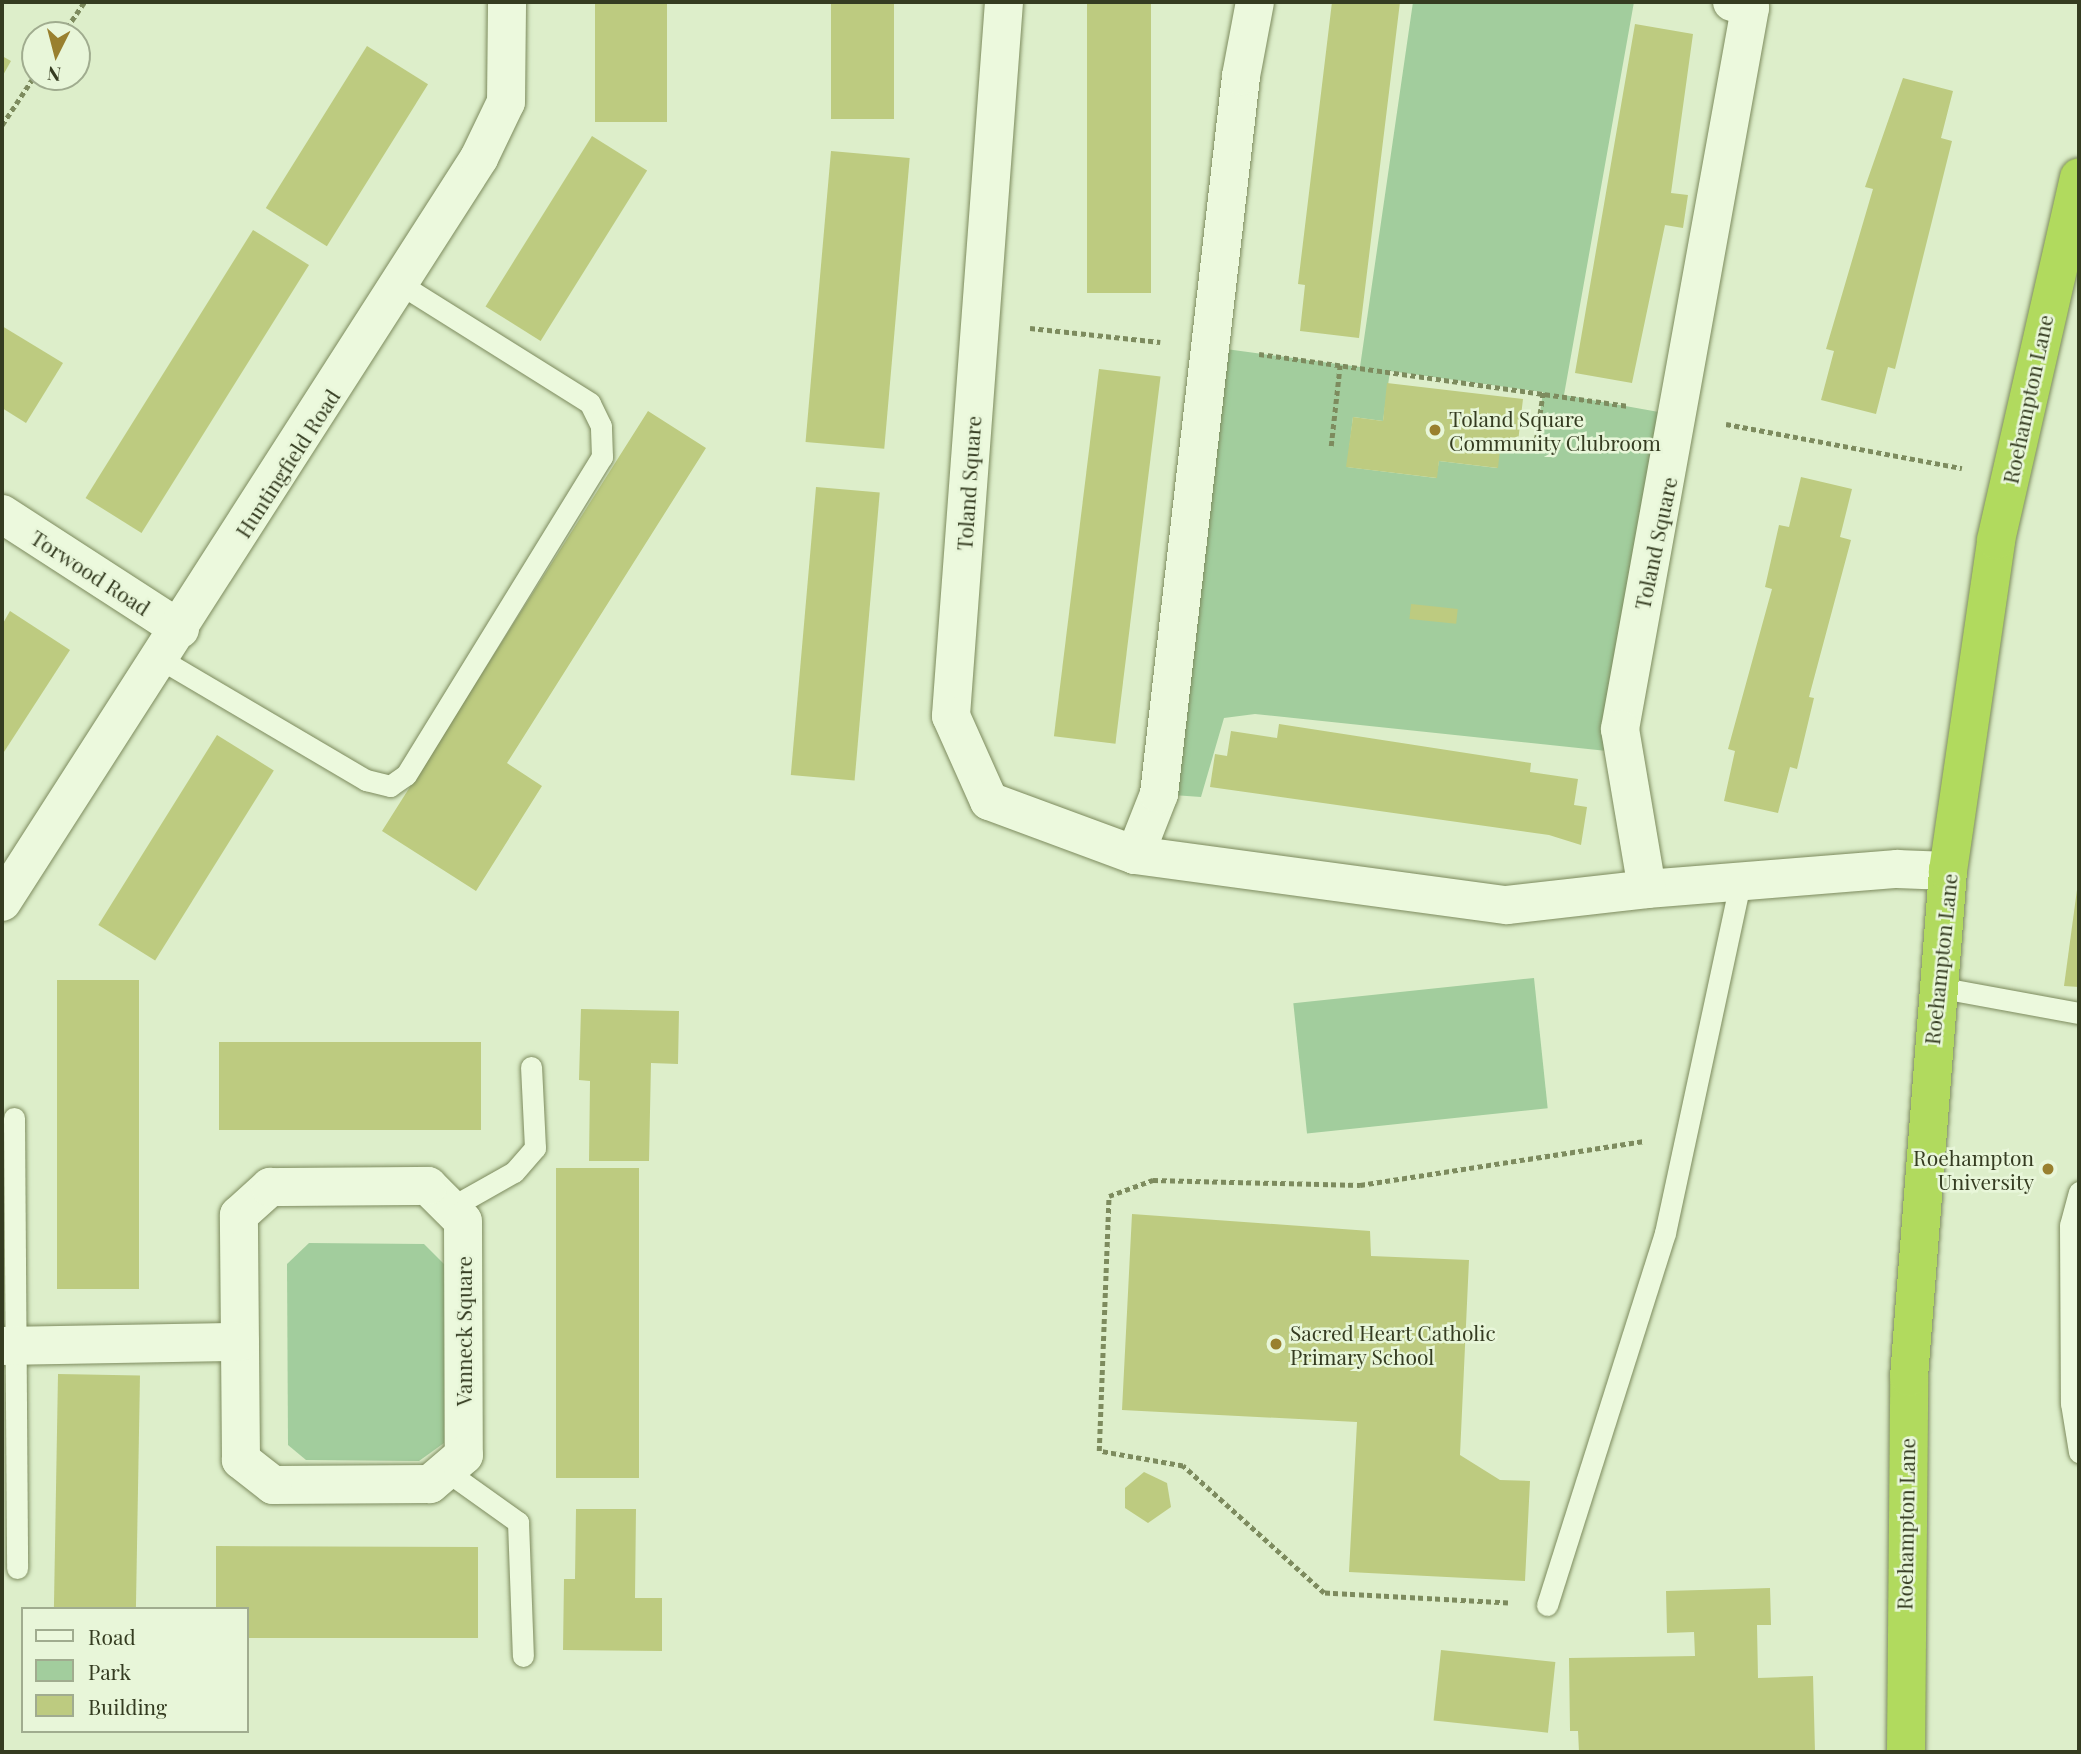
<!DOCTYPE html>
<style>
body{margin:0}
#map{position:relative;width:2081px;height:1754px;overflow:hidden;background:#ddeeca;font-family:"Playfair Display",serif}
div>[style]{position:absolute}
.green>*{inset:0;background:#a2cd9d;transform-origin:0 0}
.building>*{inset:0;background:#bdcb80;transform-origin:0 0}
.path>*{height:4.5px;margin-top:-2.25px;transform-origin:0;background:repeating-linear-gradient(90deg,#7d8b5e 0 5px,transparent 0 8.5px)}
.roads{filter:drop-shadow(0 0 2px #7d8b5e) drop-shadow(0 0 2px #7d8b5e)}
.lane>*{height:21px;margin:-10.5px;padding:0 10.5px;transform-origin:10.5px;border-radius:10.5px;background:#ecf9dd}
.street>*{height:38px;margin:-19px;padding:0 19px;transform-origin:19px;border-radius:19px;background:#ecf9dd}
.highway>*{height:38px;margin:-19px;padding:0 19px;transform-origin:19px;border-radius:19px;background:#b1da5e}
.dots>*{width:19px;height:19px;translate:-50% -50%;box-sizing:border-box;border:4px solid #e8f6d9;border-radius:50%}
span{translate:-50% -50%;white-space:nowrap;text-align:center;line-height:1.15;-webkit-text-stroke:5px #e8f6d9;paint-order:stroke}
.street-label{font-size:21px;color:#353c21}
.poi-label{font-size:21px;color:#353c21}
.left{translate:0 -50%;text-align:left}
.right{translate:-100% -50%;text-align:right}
.frame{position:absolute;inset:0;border:4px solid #353c21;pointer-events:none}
.legend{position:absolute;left:21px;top:1607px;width:228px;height:126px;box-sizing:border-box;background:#e8f6d9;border:2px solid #a0ac8f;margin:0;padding:9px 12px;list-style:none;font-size:21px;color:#353c21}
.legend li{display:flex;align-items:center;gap:14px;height:35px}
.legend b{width:35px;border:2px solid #a0ac8f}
.north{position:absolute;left:21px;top:21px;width:70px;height:70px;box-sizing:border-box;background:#e8f6d9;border:2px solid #a0ac8f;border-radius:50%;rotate:186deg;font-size:19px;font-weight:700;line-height:28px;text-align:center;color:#353c21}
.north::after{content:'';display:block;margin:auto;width:24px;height:32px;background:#99802f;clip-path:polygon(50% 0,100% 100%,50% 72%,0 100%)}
</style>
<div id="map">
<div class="green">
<div style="clip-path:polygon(evenodd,1413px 2px,1634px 2px,1564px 395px,1681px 416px,1607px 751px,1255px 714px,1224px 718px,1201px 797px,1159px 794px,1211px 347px,1360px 367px,1413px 2px,1390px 371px,1543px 392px,1535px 448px,1501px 440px,1497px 468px,1439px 461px,1436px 478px,1347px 467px,1353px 417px,1383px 421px,1390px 371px)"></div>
<div style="left:1534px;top:978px;width:131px;height:242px;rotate:84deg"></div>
<div style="clip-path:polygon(309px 1243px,424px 1244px,444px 1264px,444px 1443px,419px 1461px,306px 1460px,288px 1445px,287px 1264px)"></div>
</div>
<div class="building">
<div style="left:595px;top:2px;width:72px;height:120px"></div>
<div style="left:831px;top:2px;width:63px;height:117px"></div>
<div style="left:1087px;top:2px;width:64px;height:291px"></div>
<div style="clip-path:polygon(1332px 2px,1400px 2px,1359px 338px,1300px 331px,1305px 285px,1298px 284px)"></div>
<div style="clip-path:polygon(1635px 24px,1693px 34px,1671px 193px,1688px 195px,1683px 228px,1665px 225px,1632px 383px,1575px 373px)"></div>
<div style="left:367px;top:46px;width:72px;height:191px;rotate:32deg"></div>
<div style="clip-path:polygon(2px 56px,11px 61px,2px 77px)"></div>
<div style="clip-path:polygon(1903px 78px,1953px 91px,1941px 138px,1952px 141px,1895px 369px,1888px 367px,1876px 414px,1821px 400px,1834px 351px,1826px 349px,1873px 189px,1865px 187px)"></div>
<div style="left:592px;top:136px;width:65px;height:201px;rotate:32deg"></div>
<div style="left:831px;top:151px;width:79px;height:292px;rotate:5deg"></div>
<div style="left:253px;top:230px;width:66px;height:316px;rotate:32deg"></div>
<div style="clip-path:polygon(2px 326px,63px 363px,26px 423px,2px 408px)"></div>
<div style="left:1099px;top:369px;width:62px;height:370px;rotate:7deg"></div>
<div style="clip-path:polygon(1387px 383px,1523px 399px,1518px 442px,1501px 440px,1498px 468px,1439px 461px,1437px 478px,1346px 467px,1353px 417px,1383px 421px)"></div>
<div style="clip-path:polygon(648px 411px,706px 448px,507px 763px,542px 786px,476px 891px,382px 831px)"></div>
<div style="clip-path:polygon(1801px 477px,1852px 489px,1840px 537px,1851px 540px,1809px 697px,1814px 698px,1797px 769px,1790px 767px,1778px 813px,1724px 801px,1735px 751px,1728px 749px,1772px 589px,1765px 587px,1779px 525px,1789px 527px)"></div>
<div style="left:816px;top:487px;width:64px;height:289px;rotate:5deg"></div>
<div style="left:1411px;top:604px;width:47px;height:15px;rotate:6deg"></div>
<div style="clip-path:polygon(10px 611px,70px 650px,2px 755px,2px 625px)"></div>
<div style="clip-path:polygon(1279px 724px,1531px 763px,1530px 772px,1578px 779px,1574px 805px,1587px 807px,1581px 845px,1549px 835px,1210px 787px,1215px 754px,1227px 756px,1231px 731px,1277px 738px)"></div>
<div style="left:217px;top:735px;width:67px;height:224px;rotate:32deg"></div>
<div style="clip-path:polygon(2079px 875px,2079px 987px,2064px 986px)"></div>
<div style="left:57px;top:980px;width:82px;height:309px"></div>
<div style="clip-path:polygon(581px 1009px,679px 1011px,678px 1064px,651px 1063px,649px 1161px,589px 1161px,590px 1081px,579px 1080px)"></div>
<div style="left:219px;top:1042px;width:262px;height:88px"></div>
<div style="left:556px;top:1168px;width:83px;height:310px"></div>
<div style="clip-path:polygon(1132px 1214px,1370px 1231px,1371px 1256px,1469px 1260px,1460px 1455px,1500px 1480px,1530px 1481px,1525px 1581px,1349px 1572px,1357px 1422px,1122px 1410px)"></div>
<div style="left:58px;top:1374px;width:82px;height:235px;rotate:1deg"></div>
<div style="clip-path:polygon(1144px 1472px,1167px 1483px,1171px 1507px,1148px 1523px,1125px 1508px,1125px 1488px)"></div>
<div style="clip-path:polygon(576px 1509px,636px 1509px,635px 1598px,662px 1598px,662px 1651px,563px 1650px,564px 1579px,575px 1579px)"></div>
<div style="clip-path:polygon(216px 1546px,478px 1547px,478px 1638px,247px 1638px,247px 1609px,216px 1609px)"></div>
<div style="clip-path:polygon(1770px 1588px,1771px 1625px,1757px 1625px,1758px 1678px,1813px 1676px,1815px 1752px,1579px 1752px,1578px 1731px,1570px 1731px,1569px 1658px,1695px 1656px,1694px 1632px,1667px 1633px,1666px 1591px)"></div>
<div style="left:1441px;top:1650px;width:115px;height:71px;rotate:6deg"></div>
</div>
<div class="path">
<div style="left:62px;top:35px;width:40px;rotate:-56deg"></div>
<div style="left:2px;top:125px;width:60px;rotate:-56.6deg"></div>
<div style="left:1030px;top:328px;width:131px;rotate:6.1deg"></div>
<div style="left:1259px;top:354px;width:373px;rotate:8deg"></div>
<div style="left:1726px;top:424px;width:240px;rotate:10.6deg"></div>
<div style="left:1331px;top:446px;width:81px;rotate:-83.7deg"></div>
<div style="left:1535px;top:448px;width:57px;rotate:-81.9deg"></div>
<div style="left:1508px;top:1603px;width:184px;rotate:-176.9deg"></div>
<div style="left:1324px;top:1593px;width:190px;rotate:-138deg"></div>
<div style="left:1183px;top:1466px;width:85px;rotate:-169.9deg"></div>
<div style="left:1099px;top:1451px;width:255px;rotate:-87.8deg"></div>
<div style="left:1109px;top:1196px;width:47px;rotate:-20deg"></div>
<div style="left:1153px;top:1180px;width:207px;rotate:1.4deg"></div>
<div style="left:1360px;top:1185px;width:286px;rotate:-8.8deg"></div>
</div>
<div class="roads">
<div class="lane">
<div style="left:162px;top:660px;width:237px;rotate:30.5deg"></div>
<div style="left:366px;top:780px;width:25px;rotate:14deg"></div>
<div style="left:390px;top:786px;width:19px;rotate:-35deg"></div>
<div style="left:406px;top:775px;width:374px;rotate:-58.4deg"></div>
<div style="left:602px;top:457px;width:31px;rotate:-92deg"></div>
<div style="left:601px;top:426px;width:25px;rotate:-116deg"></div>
<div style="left:590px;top:403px;width:222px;rotate:-147.9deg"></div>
<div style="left:1937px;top:987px;width:144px;rotate:10.4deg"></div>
<div style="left:14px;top:1118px;width:450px;rotate:89.6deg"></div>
<div style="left:2079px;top:1192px;width:34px;rotate:105deg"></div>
<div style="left:2070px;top:1225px;width:178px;rotate:89.7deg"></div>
<div style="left:2071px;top:1403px;width:50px;rotate:80.7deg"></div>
<div style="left:450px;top:1208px;width:73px;rotate:-29.4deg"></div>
<div style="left:514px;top:1172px;width:32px;rotate:-49deg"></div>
<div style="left:535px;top:1148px;width:81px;rotate:-92.8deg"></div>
<div style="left:445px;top:1470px;width:90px;rotate:35.5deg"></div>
<div style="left:518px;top:1522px;width:134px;rotate:87.9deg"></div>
<div style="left:1547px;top:1605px;width:390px;rotate:-72.4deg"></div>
<div style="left:1665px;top:1233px;width:359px;rotate:-77.9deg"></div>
</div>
<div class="street">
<div style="left:1004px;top:2px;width:716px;rotate:94.25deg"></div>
<div style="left:951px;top:716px;width:93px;rotate:65.9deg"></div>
<div style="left:989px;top:801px;width:156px;rotate:20.3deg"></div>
<div style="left:1135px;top:855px;width:66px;rotate:-68.5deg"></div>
<div style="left:1159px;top:794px;width:723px;rotate:-83.48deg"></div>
<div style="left:1241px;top:76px;width:75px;rotate:-79.3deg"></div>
<div style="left:1732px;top:2px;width:19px;rotate:18deg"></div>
<div style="left:1750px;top:8px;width:733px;rotate:100.22deg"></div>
<div style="left:1620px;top:729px;width:162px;rotate:80.4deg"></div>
<div style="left:1647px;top:889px;width:251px;rotate:-4.6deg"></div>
<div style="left:1897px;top:869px;width:51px;rotate:2.2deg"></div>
<div style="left:2px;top:514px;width:212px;rotate:32.9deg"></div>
<div style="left:1135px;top:855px;width:375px;rotate:7.7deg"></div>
<div style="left:1507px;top:905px;width:141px;rotate:-6.5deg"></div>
<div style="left:2px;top:902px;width:884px;rotate:-57.33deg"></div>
<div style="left:479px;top:158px;width:62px;rotate:-64.3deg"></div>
<div style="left:506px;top:102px;width:100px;rotate:-89.4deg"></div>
<div style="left:428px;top:1186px;width:49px;rotate:45deg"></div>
<div style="left:463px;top:1221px;width:234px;rotate:89.8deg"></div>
<div style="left:464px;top:1455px;width:45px;rotate:139.5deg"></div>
<div style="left:430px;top:1484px;width:157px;rotate:179.6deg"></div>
<div style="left:273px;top:1485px;width:41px;rotate:-142deg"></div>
<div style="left:241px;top:1460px;width:245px;rotate:-90.5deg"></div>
<div style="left:239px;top:1215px;width:42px;rotate:-42.1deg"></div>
<div style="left:270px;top:1187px;width:158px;rotate:-0.4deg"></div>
<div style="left:2px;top:1346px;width:238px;rotate:-1deg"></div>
</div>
<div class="highway">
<div style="left:1906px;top:1752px;width:375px;rotate:-89.5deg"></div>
<div style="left:1909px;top:1377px;width:508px;rotate:-85.59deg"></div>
<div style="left:1948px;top:871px;width:334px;rotate:-81.7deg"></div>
<div style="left:1996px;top:540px;width:372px;rotate:-77.1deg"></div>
</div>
</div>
<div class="dots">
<div style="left:1435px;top:430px;background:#99802f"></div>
<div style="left:2048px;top:1169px;background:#99802f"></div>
<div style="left:1276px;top:1344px;background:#99802f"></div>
</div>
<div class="street-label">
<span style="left:2027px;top:399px;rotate:-78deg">Roehampton Lane</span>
<span style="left:287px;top:463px;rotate:-57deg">Huntingfield Road</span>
<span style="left:968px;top:483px;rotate:-86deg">Toland Square</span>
<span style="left:1655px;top:543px;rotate:-78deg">Toland Square</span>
<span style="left:91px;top:572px;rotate:33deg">Torwood Road</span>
<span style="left:1940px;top:959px;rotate:-84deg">Roehampton Lane</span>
<span style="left:463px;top:1331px;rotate:-90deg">Vanneck Square</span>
<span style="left:1905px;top:1524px;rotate:-89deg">Roehampton Lane</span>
</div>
<div class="poi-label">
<span class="left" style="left:1449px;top:430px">Toland Square<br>Community Clubroom</span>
<span class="right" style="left:2034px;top:1169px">Roehampton<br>University</span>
<span class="left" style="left:1290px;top:1344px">Sacred Heart Catholic<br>Primary School</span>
</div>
<div class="frame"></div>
<ul class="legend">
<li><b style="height:9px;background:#ecf9dd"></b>Road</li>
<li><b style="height:19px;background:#a2cd9d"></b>Park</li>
<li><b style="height:19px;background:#bdcb80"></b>Building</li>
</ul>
<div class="north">N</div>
</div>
